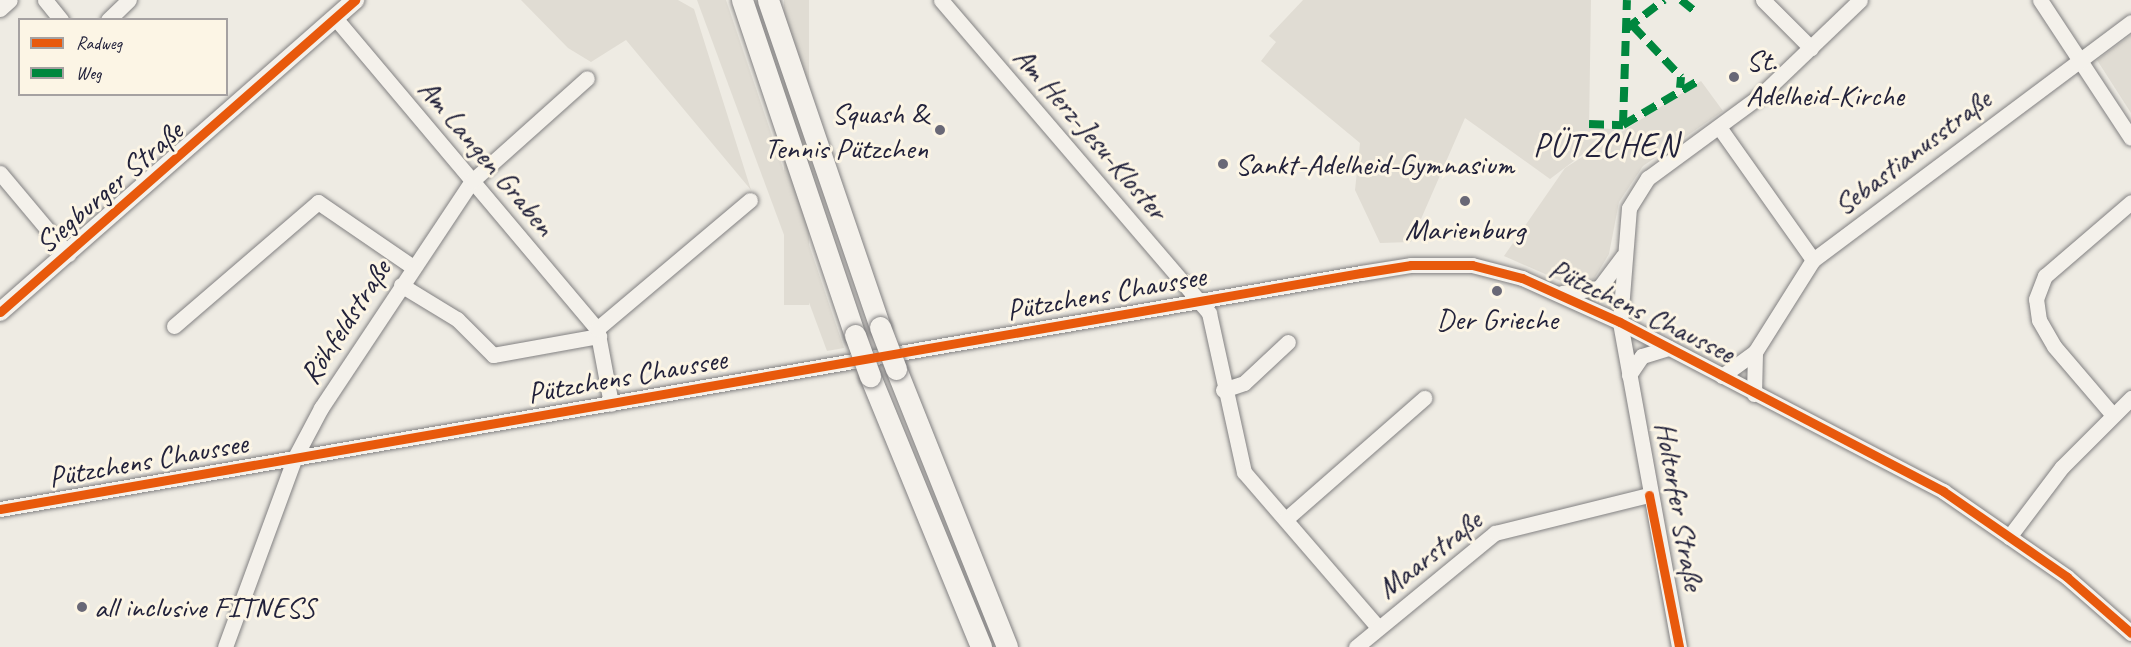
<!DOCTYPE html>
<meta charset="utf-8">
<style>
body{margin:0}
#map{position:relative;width:2131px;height:647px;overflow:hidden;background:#eeebe3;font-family:Caveat,sans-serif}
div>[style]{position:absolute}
.green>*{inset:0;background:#e0dcd3;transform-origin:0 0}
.roads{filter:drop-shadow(0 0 2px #828182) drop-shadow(0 0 2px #828182)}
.minor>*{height:15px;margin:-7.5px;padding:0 7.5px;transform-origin:7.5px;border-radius:7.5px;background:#f4f1eb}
.major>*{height:18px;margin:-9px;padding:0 9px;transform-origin:9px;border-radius:9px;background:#f4f1eb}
.highway>*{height:21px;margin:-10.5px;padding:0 10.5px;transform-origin:10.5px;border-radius:10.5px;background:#f4f1eb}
.bridges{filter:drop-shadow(0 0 2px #828182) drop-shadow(0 0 2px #828182)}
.highway-bridge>*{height:21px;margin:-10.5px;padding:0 10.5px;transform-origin:10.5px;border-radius:10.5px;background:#f4f1eb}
.quiet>*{height:8px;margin-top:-4px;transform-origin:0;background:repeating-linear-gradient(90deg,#00873e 0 15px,transparent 0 23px)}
.cycleway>*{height:9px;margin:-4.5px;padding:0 4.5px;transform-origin:4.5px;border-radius:4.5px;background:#e8590c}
.dots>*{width:16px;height:16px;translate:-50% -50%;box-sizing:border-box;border:3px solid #fcf5e5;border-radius:50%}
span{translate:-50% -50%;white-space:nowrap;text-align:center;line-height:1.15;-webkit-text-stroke:6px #fcf5e5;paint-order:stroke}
.poi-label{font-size:30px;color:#22223b}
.left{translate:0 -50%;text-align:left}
.right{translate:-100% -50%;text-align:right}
.street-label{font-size:30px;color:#22223b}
.quarter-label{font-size:33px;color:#22223b;letter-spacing:1.5px}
.legend{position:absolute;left:18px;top:18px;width:210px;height:78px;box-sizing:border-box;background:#fcf5e5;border:2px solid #a5a1a1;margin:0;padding:8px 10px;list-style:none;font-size:18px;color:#22223b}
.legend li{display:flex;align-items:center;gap:12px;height:30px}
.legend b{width:30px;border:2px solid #a5a1a1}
</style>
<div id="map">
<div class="green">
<div style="clip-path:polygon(521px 0,678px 0,694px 9px,751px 190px,626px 40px,591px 62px,568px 48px)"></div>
<div style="clip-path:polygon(697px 0,726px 0,844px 348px,827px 351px)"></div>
<div style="left:784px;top:0;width:25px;height:305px"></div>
<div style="clip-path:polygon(1303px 0,1591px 0,1589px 128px,1616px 129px,1550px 179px,1465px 118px,1411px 242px,1380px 243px,1355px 190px,1360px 143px,1261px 61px,1276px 42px,1269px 36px)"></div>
<div style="clip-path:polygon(2131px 35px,2131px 113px,2097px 60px)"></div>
<div style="clip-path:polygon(1701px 81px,1723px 111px,1643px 166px,1619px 202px,1609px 254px,1594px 279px,1568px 284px,1504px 256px,1565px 168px)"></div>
</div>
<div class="roads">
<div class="minor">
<div style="left:45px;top:0;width:26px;rotate:51deg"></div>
<div style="left:941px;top:0;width:412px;rotate:49.4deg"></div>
<div style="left:1209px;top:313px;width:163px;rotate:77.6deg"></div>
<div style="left:1244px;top:472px;width:205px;rotate:49.2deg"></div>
<div style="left:1763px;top:0;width:68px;rotate:45deg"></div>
<div style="left:2040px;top:0;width:165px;rotate:56.6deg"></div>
<div style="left:0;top:9px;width:13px;rotate:-42deg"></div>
<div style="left:336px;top:19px;width:405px;rotate:49.9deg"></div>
<div style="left:597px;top:329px;width:76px;rotate:79.4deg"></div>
<div style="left:108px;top:20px;width:29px;rotate:-44deg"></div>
<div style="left:1719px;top:127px;width:163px;rotate:54.7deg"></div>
<div style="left:0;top:173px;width:106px;rotate:50deg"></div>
<div style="left:401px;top:285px;width:66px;rotate:31.3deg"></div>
<div style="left:457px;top:319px;width:51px;rotate:45deg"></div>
<div style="left:493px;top:355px;width:108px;rotate:-10.2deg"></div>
<div style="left:1562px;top:293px;width:37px;rotate:-8deg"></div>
<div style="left:1599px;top:288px;width:40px;rotate:-53deg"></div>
<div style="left:174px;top:326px;width:190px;rotate:-40.7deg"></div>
<div style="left:318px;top:202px;width:115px;rotate:34.4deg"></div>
<div style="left:597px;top:329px;width:200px;rotate:-40.1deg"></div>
<div style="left:1629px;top:375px;width:23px;rotate:-56deg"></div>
<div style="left:1642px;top:356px;width:28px;rotate:-17deg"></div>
<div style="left:1722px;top:376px;width:41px;rotate:-36deg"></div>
<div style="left:1755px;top:352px;width:109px;rotate:-57.8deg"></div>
<div style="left:1813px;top:260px;width:397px;rotate:-36.8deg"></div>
<div style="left:1223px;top:390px;width:22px;rotate:-18deg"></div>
<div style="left:1244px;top:383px;width:60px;rotate:-43deg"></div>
<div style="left:1754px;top:394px;width:42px;rotate:-88.6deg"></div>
<div style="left:2112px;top:414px;width:89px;rotate:-130.5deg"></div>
<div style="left:2054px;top:346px;width:30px;rotate:-120deg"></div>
<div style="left:2039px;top:320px;width:21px;rotate:-98deg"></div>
<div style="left:2036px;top:299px;width:25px;rotate:-69deg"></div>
<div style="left:2045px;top:276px;width:113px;rotate:-40.7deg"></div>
<div style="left:0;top:509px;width:1381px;rotate:-9.84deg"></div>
<div style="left:1361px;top:273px;width:51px;rotate:-9.1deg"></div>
<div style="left:1411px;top:265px;width:61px"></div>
<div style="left:1472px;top:265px;width:52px;rotate:14.6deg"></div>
<div style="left:1522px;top:278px;width:107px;rotate:24.2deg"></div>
<div style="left:1620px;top:322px;width:365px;rotate:27.6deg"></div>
<div style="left:1943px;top:491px;width:151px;rotate:34.7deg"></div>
<div style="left:2067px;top:577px;width:85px;rotate:41.2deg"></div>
<div style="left:1286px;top:519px;width:184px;rotate:-41.2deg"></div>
<div style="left:2009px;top:537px;width:88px;rotate:-52.9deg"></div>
<div style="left:2062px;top:467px;width:98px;rotate:-45deg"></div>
<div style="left:225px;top:647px;width:200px;rotate:-69.8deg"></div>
<div style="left:294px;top:459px;width:58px;rotate:-62.1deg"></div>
<div style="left:321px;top:408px;width:273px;rotate:-56.4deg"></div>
<div style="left:472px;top:181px;width:154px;rotate:-41.8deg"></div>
<div style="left:1356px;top:647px;width:180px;rotate:-39.4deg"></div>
<div style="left:1495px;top:533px;width:159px;rotate:-13.9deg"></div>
<div style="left:1679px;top:647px;width:330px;rotate:-100.3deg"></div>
<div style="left:1620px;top:322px;width:114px;rotate:-85.5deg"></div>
<div style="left:1629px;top:208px;width:36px;rotate:-58deg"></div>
<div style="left:1648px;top:178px;width:140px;rotate:-36.3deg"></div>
<div style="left:1761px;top:95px;width:137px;rotate:-43.8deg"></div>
</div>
<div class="major">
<div style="left:0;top:312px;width:473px;rotate:-41.3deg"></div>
</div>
<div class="highway">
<div style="left:742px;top:0;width:354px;rotate:71.4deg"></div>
<div style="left:768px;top:0;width:346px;rotate:71.1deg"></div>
<div style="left:896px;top:369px;width:299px;rotate:68.2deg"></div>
<div style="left:870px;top:376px;width:293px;rotate:67.7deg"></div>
</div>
</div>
<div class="bridges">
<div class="highway-bridge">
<div style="left:880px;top:327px;width:45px;rotate:69.1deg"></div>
<div style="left:855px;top:335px;width:44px;rotate:69.9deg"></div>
</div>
</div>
<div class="quiet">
<div style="left:1681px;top:0;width:22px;rotate:39deg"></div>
<div style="left:1633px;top:26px;width:70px;rotate:46.7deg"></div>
<div style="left:1681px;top:77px;width:11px;rotate:95deg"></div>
<div style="left:1626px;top:29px;width:48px;rotate:-37.3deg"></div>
<div style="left:1589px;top:124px;width:34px;rotate:2deg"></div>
<div style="left:1623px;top:125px;width:125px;rotate:-88.2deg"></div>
<div style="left:1623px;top:125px;width:87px;rotate:-30.4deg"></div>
</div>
<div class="cycleway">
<div style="left:0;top:312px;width:473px;rotate:-41.3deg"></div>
<div style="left:1649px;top:495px;width:155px;rotate:78.8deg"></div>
<div style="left:0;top:509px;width:1381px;rotate:-9.84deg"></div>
<div style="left:1361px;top:273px;width:51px;rotate:-9.1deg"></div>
<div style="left:1411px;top:265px;width:61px"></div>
<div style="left:1472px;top:265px;width:52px;rotate:14.6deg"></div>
<div style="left:1522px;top:278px;width:107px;rotate:24.2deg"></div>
<div style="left:1620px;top:322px;width:365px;rotate:27.6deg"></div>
<div style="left:1943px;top:491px;width:151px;rotate:34.7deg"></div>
<div style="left:2067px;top:577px;width:85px;rotate:41.2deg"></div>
</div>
<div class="dots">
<div style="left:1734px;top:77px;background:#696876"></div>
<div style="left:940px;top:130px;background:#696876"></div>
<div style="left:1223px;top:164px;background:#696876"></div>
<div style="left:1465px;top:201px;background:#696876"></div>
<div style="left:1497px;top:291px;background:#696876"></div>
<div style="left:82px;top:607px;background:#696876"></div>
</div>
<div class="poi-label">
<span class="left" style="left:1746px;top:77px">St.<br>Adelheid-Kirche</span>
<span class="right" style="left:928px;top:130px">Squash &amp;<br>Tennis Pützchen</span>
<span class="left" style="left:1235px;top:164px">Sankt-Adelheid-Gymnasium</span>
<span style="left:1465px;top:229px">Marienburg</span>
<span style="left:1497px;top:319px">Der Grieche</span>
<span class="left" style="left:94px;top:607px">all inclusive FITNESS</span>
</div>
<div class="street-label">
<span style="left:1091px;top:133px;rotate:49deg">Am Herz-Jesu-Kloster</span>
<span style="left:1912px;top:152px;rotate:-37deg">Sebastianusstraße</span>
<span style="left:487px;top:157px;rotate:50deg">Am Langen Graben</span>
<span style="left:109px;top:187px;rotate:-41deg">Siegburger Straße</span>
<span style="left:1106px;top:293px;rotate:-10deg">Pützchens Chaussee</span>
<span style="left:1642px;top:310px;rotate:26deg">Pützchens Chaussee</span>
<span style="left:345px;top:322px;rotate:-57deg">Röhfeldstraße</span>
<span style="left:627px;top:376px;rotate:-10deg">Pützchens Chaussee</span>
<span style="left:148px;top:460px;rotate:-10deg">Pützchens Chaussee</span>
<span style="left:1680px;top:506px;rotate:80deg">Holtorfer Straße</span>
<span style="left:1429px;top:554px;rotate:-38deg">Maarstraße</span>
</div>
<div class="quarter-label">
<span style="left:1606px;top:146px">PÜTZCHEN</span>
</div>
<ul class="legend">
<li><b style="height:8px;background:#e8590c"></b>Radweg</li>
<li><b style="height:8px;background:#00873e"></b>Weg</li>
</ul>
</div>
